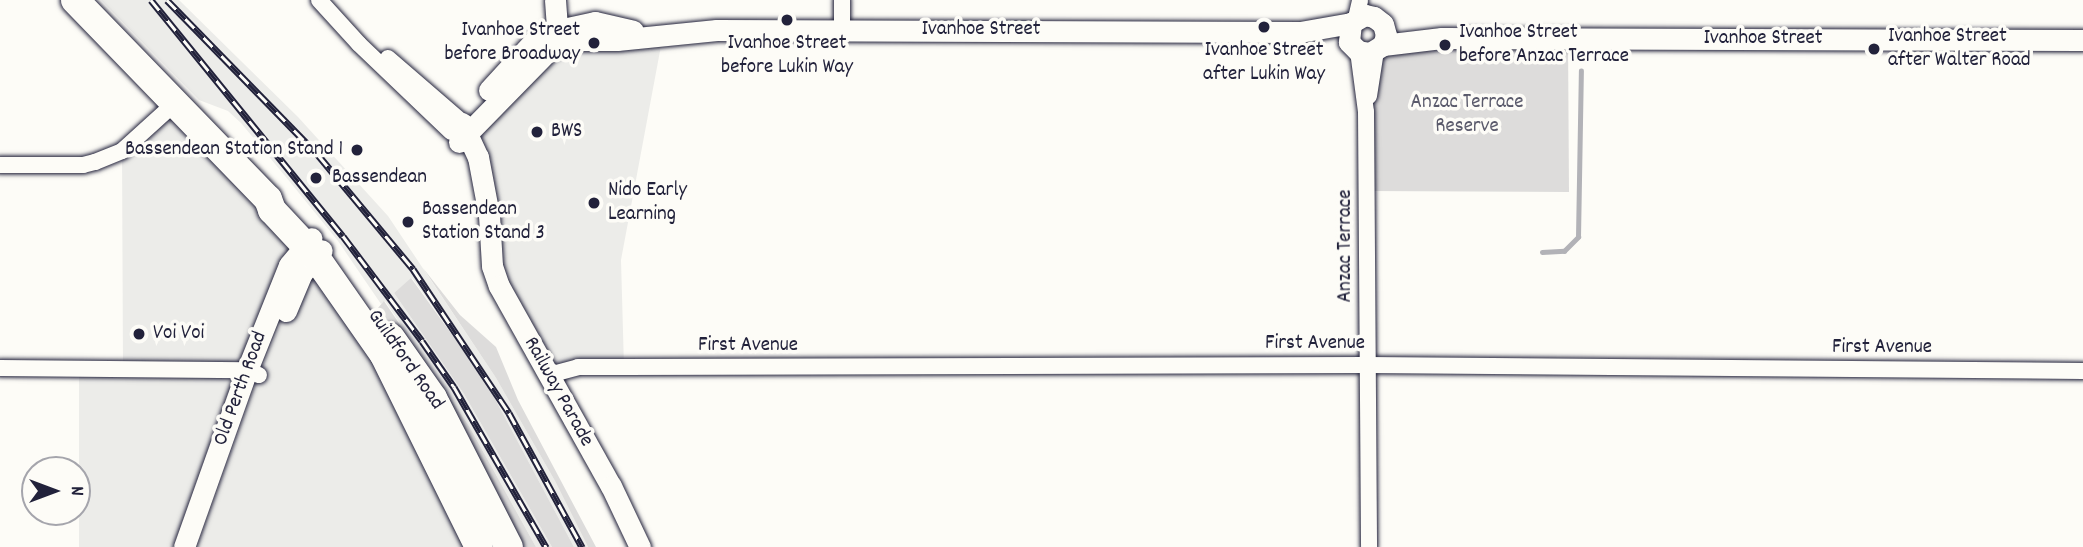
<!DOCTYPE html>
<style>
body{margin:0}
#map{position:relative;width:2083px;height:547px;overflow:hidden;background:#fdfcf7;font-family:Dekko,sans-serif}
div>[style]{position:absolute}
.built>*{inset:0;background:#ecece9}
.green>*{inset:0;background:#dddcdb}
.stream>*{height:4.5px;margin:-2.25px;padding:0 2.25px;transform-origin:2.25px;border-radius:2.25px;background:#b2b2b7}
.roads{filter:drop-shadow(0 0 2px #22223b) drop-shadow(0 0 2px #22223b)}
.street>*{height:16px;margin:-8px;padding:0 8px;transform-origin:8px;border-radius:8px;background:#fdfcf7}
.secondary>*{height:21px;margin:-10.5px;padding:0 10.5px;transform-origin:10.5px;border-radius:10.5px;background:#fdfcf7}
.highway>*{height:28px;margin:-14px;padding:0 14px;transform-origin:14px;border-radius:14px;background:#fdfcf7}
.rail>*{height:7px;margin-top:-3.5px;transform-origin:0;background:repeating-linear-gradient(90deg,#fdfcf7 0 13px,#22223b 0 26px);box-sizing:border-box;border-block:2px solid #22223b}
.dots>*{width:19px;height:19px;translate:-50% -50%;box-sizing:border-box;border:4px solid #fdfcf7;border-radius:50%}
span{translate:-50% -50%;white-space:nowrap;text-align:center;line-height:1.15;-webkit-text-stroke:7px #fdfcf7;paint-order:stroke}
.street-label{font-size:21px;color:#22223b}
.poi-label{font-size:21px;color:#22223b}
.right{translate:-100% -50%;text-align:right}
.left{translate:0 -50%;text-align:left}
.park-label{font-size:21px;color:#5a5a6b}
.north{position:absolute;left:21px;top:456px;width:70px;height:70px;box-sizing:border-box;background:#fdfcf7;border:2px solid #a5a5ac;border-radius:50%;rotate:90deg;font-size:19px;font-weight:700;line-height:28px;text-align:center;color:#22223b}
.north::after{content:'';display:block;margin:auto;width:24px;height:32px;background:#22223b;clip-path:polygon(50% 0,100% 100%,50% 72%,0 100%)}
</style>
<div id="map">
<div class="built">
<div style="clip-path:polygon(101px 0,179px 0,298px 117px,388px 216px,496px 378px,555px 481px,588px 547px,574px 547px,485px 380px,412px 278px,394px 293px,464px 394px,552px 547px,536px 547px,469px 426px,385px 301px,381px 304px,338px 241px,290px 182px,241px 123px,228px 111px,199px 100px)"></div>
<div style="clip-path:polygon(663px 35px,621px 260px,624px 367px,549px 375px,503px 294px,468px 133px,548px 51px)"></div>
<div style="clip-path:polygon(176px 102px,305px 246px,184px 547px,79px 547px,79px 369px,123px 368px,122px 151px)"></div>
<div style="clip-path:polygon(315px 256px,479px 547px,197px 547px,259px 375px,302px 273px)"></div>
</div>
<div class="green">
<div style="clip-path:polygon(1568px 38px,1569px 192px,1366px 191px,1376px 51px)"></div>
<div style="clip-path:polygon(423px 268px,460px 315px,496px 347px,518px 400px,596px 547px,588px 547px,555px 481px,496px 378px)"></div>
<div style="clip-path:polygon(411px 278px,485px 380px,574px 547px,552px 547px,464px 394px,394px 293px)"></div>
<div style="clip-path:polygon(384px 301px,469px 426px,536px 547px,514px 547px,397px 333px,377px 309px)"></div>
</div>
<div class="stream">
<div style="left:1542px;top:252px;width:22px;rotate:-3deg"></div>
<div style="left:1564px;top:251px;width:20px;rotate:-45deg"></div>
<div style="left:1578px;top:237px;width:166px;rotate:-89deg"></div>
</div>
<div class="roads">
<div class="street">
<div style="left:319px;top:0;width:59px;rotate:47.7deg"></div>
<div style="left:359px;top:44px;width:127px;rotate:43.7deg"></div>
<div style="left:842px;top:0;width:30px;rotate:90deg"></div>
<div style="left:1356px;top:18px;width:18px;rotate:-77deg"></div>
<div style="left:1358px;top:51px;width:62px;rotate:82.5deg"></div>
<div style="left:1366px;top:112px;width:435px;rotate:89.6deg"></div>
<div style="left:388px;top:58px;width:96px;rotate:40.8deg"></div>
<div style="left:1369px;top:96px;width:46px;rotate:-81.2deg"></div>
<div style="left:0;top:165px;width:83px"></div>
<div style="left:83px;top:165px;width:12px;rotate:-14deg"></div>
<div style="left:95px;top:162px;width:29px;rotate:-22deg"></div>
<div style="left:122px;top:151px;width:73px;rotate:-42.2deg"></div>
<div style="left:0;top:368px;width:247px;rotate:0.5deg"></div>
<div style="left:247px;top:370px;width:13px;rotate:23deg"></div>
<div style="left:549px;top:375px;width:30px;rotate:-15deg"></div>
<div style="left:578px;top:367px;width:46px"></div>
<div style="left:624px;top:367px;width:744px;rotate:-0.15deg"></div>
<div style="left:1368px;top:365px;width:715px;rotate:0.48deg"></div>
</div>
<div class="secondary">
<div style="left:555px;top:0;width:41px;rotate:85.8deg"></div>
<div style="left:1383px;top:45px;width:59px;rotate:-6.8deg"></div>
<div style="left:1442px;top:38px;width:641px;rotate:0.18deg"></div>
<div style="left:489px;top:90px;width:67px;rotate:-47.4deg"></div>
<div style="left:534px;top:41px;width:17px;rotate:-31deg"></div>
<div style="left:549px;top:32px;width:47px;rotate:-12.3deg"></div>
<div style="left:595px;top:22px;width:39px;rotate:13deg"></div>
<div style="left:462px;top:123px;width:38px;rotate:65deg"></div>
<div style="left:478px;top:157px;width:59px;rotate:79.3deg"></div>
<div style="left:489px;top:215px;width:51px;rotate:86.6deg"></div>
<div style="left:492px;top:266px;width:21px;rotate:71deg"></div>
<div style="left:499px;top:286px;width:229px;rotate:60.8deg"></div>
<div style="left:611px;top:486px;width:68px;rotate:64.6deg"></div>
<div style="left:459px;top:142px;width:127px;rotate:-45.6deg"></div>
<div style="left:548px;top:51px;width:21px;rotate:-31deg"></div>
<div style="left:566px;top:40px;width:51px"></div>
<div style="left:617px;top:40px;width:100px;rotate:-5.7deg"></div>
<div style="left:717px;top:30px;width:583px;rotate:0.2deg"></div>
<div style="left:1300px;top:32px;width:52px;rotate:-10deg"></div>
<div style="left:1351px;top:23px;width:16px;rotate:-30deg"></div>
<div style="left:1365px;top:15px;width:9px;rotate:13deg"></div>
<div style="left:1374px;top:17px;width:11px;rotate:38deg"></div>
<div style="left:1383px;top:24px;width:11px;rotate:75deg"></div>
<div style="left:1386px;top:35px;width:10px;rotate:107deg"></div>
<div style="left:1383px;top:45px;width:15px;rotate:148deg"></div>
<div style="left:1370px;top:53px;width:12px;rotate:-171deg"></div>
<div style="left:1358px;top:51px;width:13px;rotate:-135deg"></div>
<div style="left:1349px;top:42px;width:19px;rotate:-84deg"></div>
<div style="left:286px;top:311px;width:41px;rotate:-67.2deg"></div>
<div style="left:302px;top:273px;width:30px;rotate:-49deg"></div>
<div style="left:184px;top:547px;width:188px;rotate:-70.4deg"></div>
<div style="left:247px;top:370px;width:113px;rotate:-68.2deg"></div>
<div style="left:289px;top:265px;width:35px;rotate:-50deg"></div>
</div>
<div class="highway">
<div style="left:75px;top:0;width:277px;rotate:45.9deg"></div>
<div style="left:268px;top:199px;width:12px;rotate:70deg"></div>
<div style="left:272px;top:210px;width:63px;rotate:46.9deg"></div>
<div style="left:315px;top:256px;width:121px;rotate:55.1deg"></div>
<div style="left:384px;top:355px;width:214px;rotate:63.7deg"></div>
<div style="left:391px;top:338px;width:73px;rotate:55deg"></div>
<div style="left:433px;top:398px;width:167px;rotate:63deg"></div>
</div>
</div>
<div class="rail">
<div style="left:151px;top:0;width:304px;rotate:50.9deg"></div>
<div style="left:343px;top:236px;width:131px;rotate:53deg"></div>
<div style="left:422px;top:341px;width:56px;rotate:55.2deg"></div>
<div style="left:454px;top:387px;width:185px;rotate:60.1deg"></div>
<div style="left:167px;top:0;width:218px;rotate:45.7deg"></div>
<div style="left:319px;top:156px;width:147px;rotate:50.2deg"></div>
<div style="left:413px;top:269px;width:173px;rotate:56.3deg"></div>
<div style="left:509px;top:413px;width:153px;rotate:61.4deg"></div>
</div>
<div class="dots">
<div style="left:787px;top:20px;background:#22223b"></div>
<div style="left:1264px;top:27px;background:#22223b"></div>
<div style="left:594px;top:43px;background:#22223b"></div>
<div style="left:1445px;top:45px;background:#22223b"></div>
<div style="left:1874px;top:49px;background:#22223b"></div>
<div style="left:537px;top:132px;background:#22223b"></div>
<div style="left:357px;top:150px;background:#22223b"></div>
<div style="left:316px;top:178px;background:#22223b"></div>
<div style="left:594px;top:203px;background:#22223b"></div>
<div style="left:408px;top:222px;background:#22223b"></div>
<div style="left:139px;top:334px;background:#22223b"></div>
</div>
<div class="street-label">
<span style="left:981px;top:30px">Ivanhoe Street</span>
<span style="left:1763px;top:39px">Ivanhoe Street</span>
<span style="left:1346px;top:246px;rotate:-90deg">Anzac Terrace</span>
<span style="left:1315px;top:344px">First Avenue</span>
<span style="left:748px;top:346px">First Avenue</span>
<span style="left:1882px;top:348px">First Avenue</span>
<span style="left:405px;top:360px;rotate:55deg">Guildford Road</span>
<span style="left:241px;top:389px;rotate:-70deg">Old Perth Road</span>
<span style="left:558px;top:392px;rotate:61deg">Railway Parade</span>
</div>
<div class="poi-label">
<span class="right" style="left:580px;top:43px">Ivanhoe Street<br>before Broadway</span>
<span class="left" style="left:1459px;top:45px">Ivanhoe Street<br>before Anzac Terrace</span>
<span class="left" style="left:1888px;top:49px">Ivanhoe Street<br>after Walter Road</span>
<span style="left:787px;top:56px">Ivanhoe Street<br>before Lukin Way</span>
<span style="left:1264px;top:63px">Ivanhoe Street<br>after Lukin Way</span>
<span class="left" style="left:551px;top:132px">BWS</span>
<span class="right" style="left:343px;top:150px">Bassendean Station Stand 1</span>
<span class="left" style="left:332px;top:178px">Bassendean</span>
<span class="left" style="left:608px;top:203px">Nido Early<br>Learning</span>
<span class="left" style="left:422px;top:222px">Bassendean<br>Station Stand 3</span>
<span class="left" style="left:153px;top:334px">Voi Voi</span>
</div>
<div class="park-label">
<span style="left:1467px;top:115px">Anzac Terrace<br>Reserve</span>
</div>
<div class="north">N</div>
</div>
